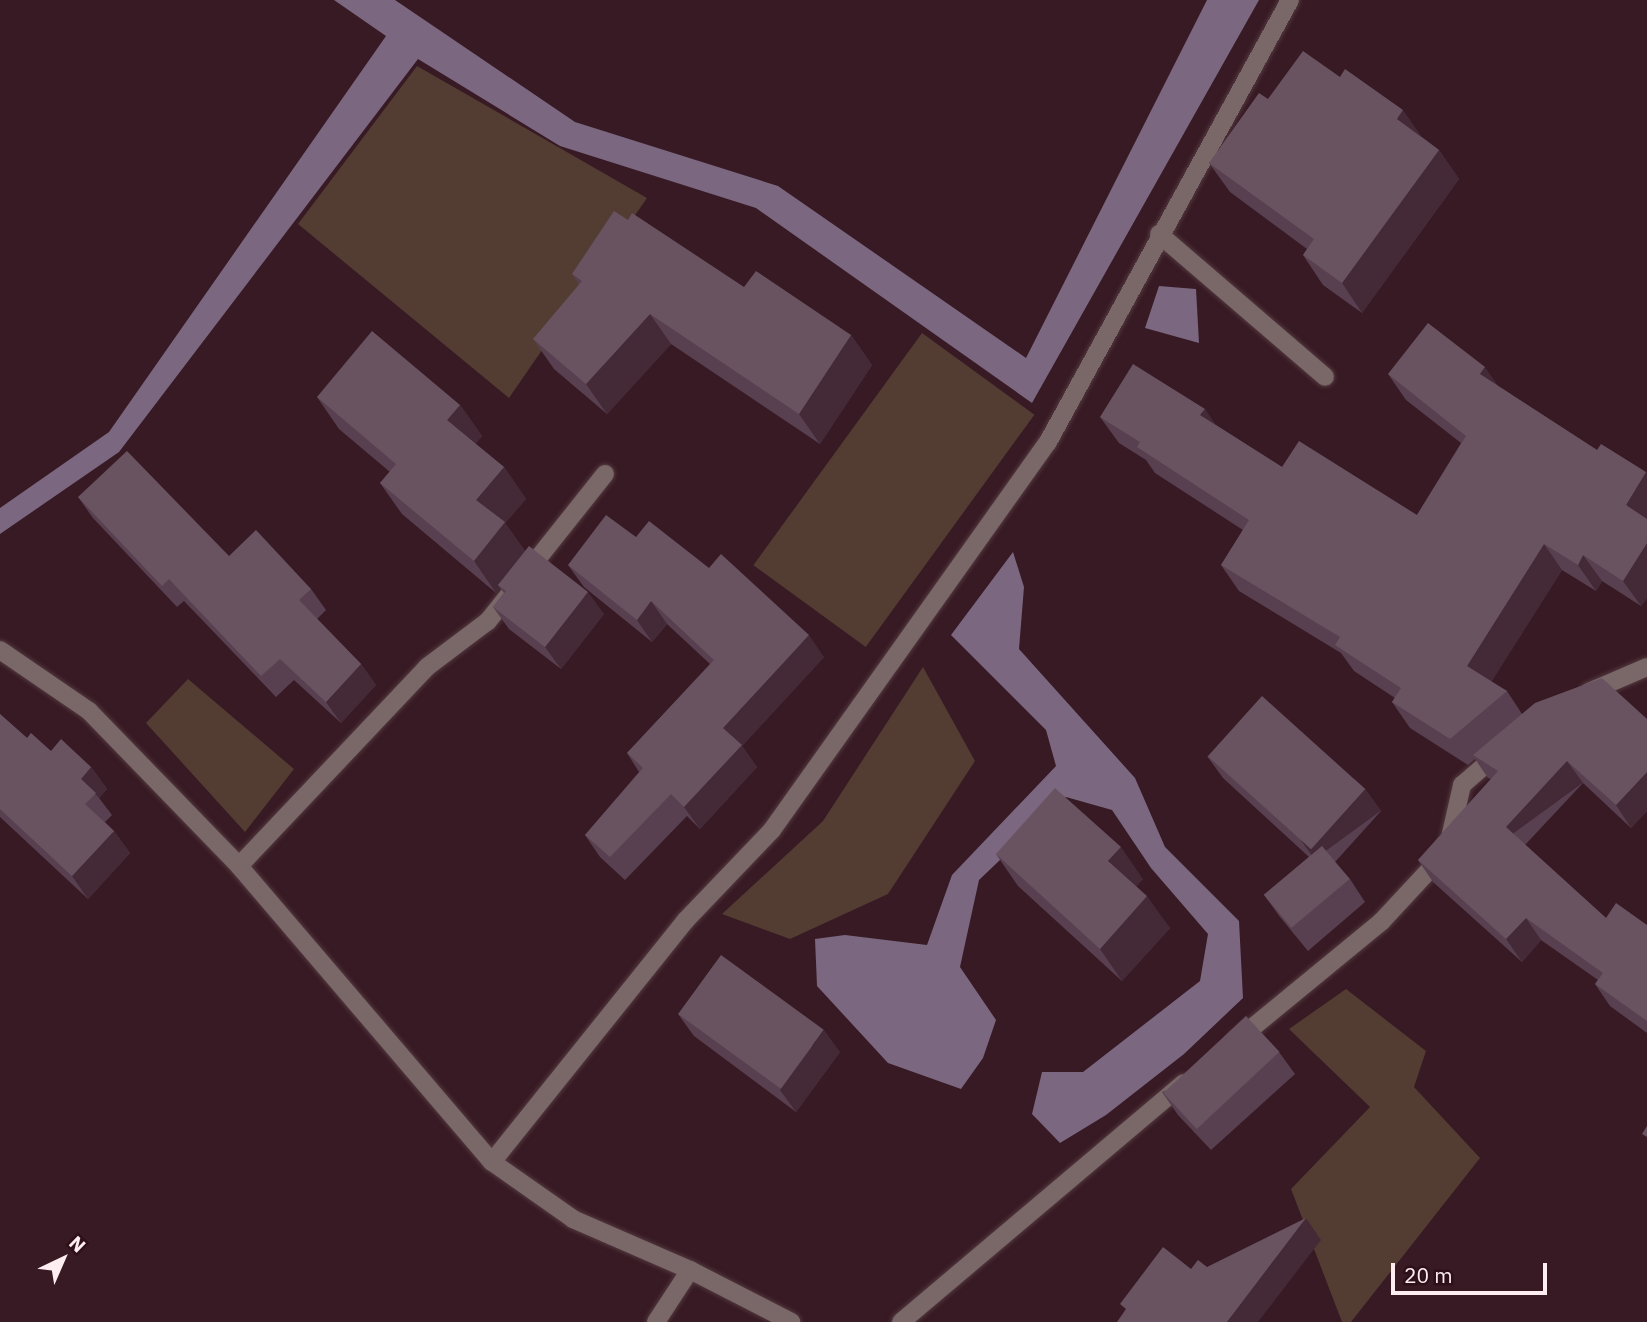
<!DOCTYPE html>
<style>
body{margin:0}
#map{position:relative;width:1647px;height:1322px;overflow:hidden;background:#371a23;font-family:"IBM Plex Sans",sans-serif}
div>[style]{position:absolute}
.green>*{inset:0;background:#533c32;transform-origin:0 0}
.water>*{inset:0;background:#7b6780}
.roads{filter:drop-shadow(0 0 2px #533840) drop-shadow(0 0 2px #533840)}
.minor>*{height:18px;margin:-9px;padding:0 9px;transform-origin:9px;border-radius:9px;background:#796867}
.wall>*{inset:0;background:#584050}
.shaded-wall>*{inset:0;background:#442937;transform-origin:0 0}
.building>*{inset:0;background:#6a5361;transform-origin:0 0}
span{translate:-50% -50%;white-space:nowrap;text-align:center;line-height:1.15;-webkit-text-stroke:5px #2d101a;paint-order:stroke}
.north{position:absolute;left:28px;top:1224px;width:70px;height:70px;-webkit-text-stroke:5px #2d101a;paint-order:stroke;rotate:44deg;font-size:19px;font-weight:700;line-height:28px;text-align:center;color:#feedf1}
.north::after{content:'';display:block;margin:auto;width:24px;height:32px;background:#feedf1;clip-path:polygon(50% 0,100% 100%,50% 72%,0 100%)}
.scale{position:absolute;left:1391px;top:1263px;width:156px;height:32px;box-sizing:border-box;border:4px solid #feedf1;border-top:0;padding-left:9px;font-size:21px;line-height:24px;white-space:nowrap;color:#feedf1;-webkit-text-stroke:5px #2d101a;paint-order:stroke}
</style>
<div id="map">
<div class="green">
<div style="clip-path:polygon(417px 66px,647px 198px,509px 398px,298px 224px)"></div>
<div style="left:922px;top:333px;width:139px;height:287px;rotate:36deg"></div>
<div style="clip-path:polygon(923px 667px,975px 761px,888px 894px,790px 939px,722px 914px,823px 821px)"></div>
<div style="clip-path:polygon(188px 679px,294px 769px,245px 832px,146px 723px)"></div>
<div style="clip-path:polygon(1346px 989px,1426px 1051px,1414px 1087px,1480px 1158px,1351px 1322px,1342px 1322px,1291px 1189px,1370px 1107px,1289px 1029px)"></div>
</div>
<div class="water">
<div style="clip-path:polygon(334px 0,395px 0,575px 122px,778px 186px,1026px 358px,1207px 0,1259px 0,1032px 403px,756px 208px,560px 146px,418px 59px,119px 452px,0 534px,0 508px,109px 432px,386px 36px)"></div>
<div style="clip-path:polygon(1159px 286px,1196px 289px,1199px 343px,1145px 328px)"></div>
<div style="clip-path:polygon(1013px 552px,1024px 587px,1019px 649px,1135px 778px,1165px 847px,1239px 921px,1243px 998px,1184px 1054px,1106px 1115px,1060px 1143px,1032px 1114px,1042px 1072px,1083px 1072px,1200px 981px,1208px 934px,1151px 868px,1112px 810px,1066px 797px,979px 880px,960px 967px,996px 1020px,983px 1058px,961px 1089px,888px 1063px,817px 986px,815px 939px,845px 935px,927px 945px,952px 875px,1056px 766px,1046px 730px,951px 635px)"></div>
</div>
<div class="roads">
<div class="minor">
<div style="left:1159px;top:234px;width:219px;rotate:40.7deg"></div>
<div style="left:0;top:650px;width:108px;rotate:34.4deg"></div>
<div style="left:89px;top:711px;width:216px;rotate:45.9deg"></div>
<div style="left:239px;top:866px;width:389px;rotate:49.5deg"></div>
<div style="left:492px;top:1162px;width:99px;rotate:35.1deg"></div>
<div style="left:573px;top:1219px;width:128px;rotate:23.6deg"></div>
<div style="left:690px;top:1270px;width:114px;rotate:27.2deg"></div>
<div style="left:1589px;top:692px;width:63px;rotate:-23.3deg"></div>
<div style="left:239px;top:866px;width:274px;rotate:-46.6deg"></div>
<div style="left:427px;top:667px;width:76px;rotate:-37deg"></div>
<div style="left:488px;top:621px;width:188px;rotate:-51.5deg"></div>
<div style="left:1236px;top:1041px;width:188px;rotate:-39.4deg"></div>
<div style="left:1381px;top:922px;width:97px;rotate:-47.1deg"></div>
<div style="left:1447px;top:851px;width:68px;rotate:-77.2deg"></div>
<div style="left:1462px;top:785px;width:50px;rotate:-41deg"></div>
<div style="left:492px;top:1162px;width:310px;rotate:-51.3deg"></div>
<div style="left:686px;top:920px;width:124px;rotate:-46.3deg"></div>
<div style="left:772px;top:830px;width:476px;rotate:-54.6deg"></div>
<div style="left:1048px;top:442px;width:504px;rotate:-61.3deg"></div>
<div style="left:656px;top:1322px;width:62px;rotate:-56.8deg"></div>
<div style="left:901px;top:1322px;width:370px;rotate:-40.2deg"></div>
</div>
</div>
<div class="wall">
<div style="clip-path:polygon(1268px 99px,1422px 137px,1439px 150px,1459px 179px,1362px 313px,1323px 285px,1303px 255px,1307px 249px,1230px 192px,1209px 163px)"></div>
<div style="clip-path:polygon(572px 274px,744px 287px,851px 335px,872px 365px,820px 444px,671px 344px,607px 414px,554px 369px,533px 339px,579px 285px)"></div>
<div style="clip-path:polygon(1388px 374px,1499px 387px,1597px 450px,1647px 473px,1647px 598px,1641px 606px,1602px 581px,1596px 591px,1562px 570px,1491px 682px,1507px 691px,1522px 714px,1647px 719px,1647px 811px,1631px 828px,1583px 783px,1525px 845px,1606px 918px,1647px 925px,1647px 1033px,1610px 1006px,1595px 984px,1598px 980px,1541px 940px,1522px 962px,1433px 882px,1418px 860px,1491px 779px,1488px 778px,1475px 759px,1468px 765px,1410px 728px,1392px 702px,1395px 698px,1354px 671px,1341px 653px,1239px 591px,1221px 565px,1243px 530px,1155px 473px,1146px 460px,1119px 443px,1100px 417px,1216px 425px,1282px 467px,1417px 515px,1461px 443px,1406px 400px)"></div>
<div style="clip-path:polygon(317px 397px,460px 405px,482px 436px,475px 444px,504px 467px,526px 499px,505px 523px,525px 551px,604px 614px,561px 669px,509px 629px,493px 607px,504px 593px,500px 588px,496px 593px,402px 514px,380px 483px,390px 472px,339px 429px)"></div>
<div style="clip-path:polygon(78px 497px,311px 589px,326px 610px,317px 619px,361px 664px,376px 685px,341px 723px,294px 680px,276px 697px,184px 601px,177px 607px,93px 518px)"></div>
<div style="clip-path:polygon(636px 537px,709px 568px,824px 657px,742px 746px,757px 767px,700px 829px,687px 816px,625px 880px,600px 857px,585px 835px,639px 772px,627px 753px,710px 664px,667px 624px,652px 642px,584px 587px,568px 565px)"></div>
<div style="clip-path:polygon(0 714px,27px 738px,51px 751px,91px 767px,107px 789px,99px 798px,112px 815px,105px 822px,114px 831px,130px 853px,88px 899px,0 817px)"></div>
<div style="clip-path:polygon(1207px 756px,1365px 789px,1381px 811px,1335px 862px,1350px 879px,1365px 902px,1308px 951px,1280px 917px,1264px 895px,1309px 857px,1223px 778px)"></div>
<div style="clip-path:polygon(996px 854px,1143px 879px,1136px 886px,1170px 928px,1122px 981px,1018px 886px)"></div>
<div style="clip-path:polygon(678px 1014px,840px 1052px,796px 1112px,694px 1036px)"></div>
<div style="clip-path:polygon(1279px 1052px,1295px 1074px,1211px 1150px,1178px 1115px,1162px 1092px)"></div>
</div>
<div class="shaded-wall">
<div style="clip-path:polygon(1403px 110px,1424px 140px,1397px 119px)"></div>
<div style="clip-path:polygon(1439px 150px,1459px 179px,1362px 313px,1342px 283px)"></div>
<div style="clip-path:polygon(650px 314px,671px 344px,607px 414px,586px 384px)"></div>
<div style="clip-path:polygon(851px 335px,872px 365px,820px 444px,799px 414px)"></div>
<div style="clip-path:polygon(1485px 367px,1503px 393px,1480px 374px)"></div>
<div style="clip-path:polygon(460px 405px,482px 436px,469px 452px,447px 420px)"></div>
<div style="clip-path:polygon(1205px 409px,1223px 435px,1200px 415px)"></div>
<div style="clip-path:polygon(504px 467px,526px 499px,505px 523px,527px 554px,498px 585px,500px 588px,496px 593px,474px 561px,476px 500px)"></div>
<div style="clip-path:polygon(1646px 472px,1647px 473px,1647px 526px,1626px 505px)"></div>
<div style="clip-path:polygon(1647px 543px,1647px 598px,1641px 606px,1623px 581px)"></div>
<div style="clip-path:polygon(1544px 544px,1562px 570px,1485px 692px,1467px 666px)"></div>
<div style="clip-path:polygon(1583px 555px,1602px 581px,1596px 591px,1578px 565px)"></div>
<div style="clip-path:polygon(588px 592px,604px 614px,561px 669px,545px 647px)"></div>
<div style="clip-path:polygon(651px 601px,667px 624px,652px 642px,637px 620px)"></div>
<div style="clip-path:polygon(809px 635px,824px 657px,742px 746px,757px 767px,700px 829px,684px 807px,723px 728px)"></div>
<div style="clip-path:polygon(361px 664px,376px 685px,341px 723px,326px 702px)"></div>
<div style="left:1567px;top:761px;width:27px;height:90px;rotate:54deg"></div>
<div style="clip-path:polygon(91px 767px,107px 789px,99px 798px,81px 779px)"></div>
<div style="clip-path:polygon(1647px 772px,1647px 811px,1631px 828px,1616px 805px)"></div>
<div style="left:1365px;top:789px;width:27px;height:82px;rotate:54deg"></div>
<div style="clip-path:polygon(114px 831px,130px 853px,88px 899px,72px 876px)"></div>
<div style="clip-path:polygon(1121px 847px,1143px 879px,1131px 893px,1108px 861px)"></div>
<div style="clip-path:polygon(1147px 896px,1170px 928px,1122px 981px,1100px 949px)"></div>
<div style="clip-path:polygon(1526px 918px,1541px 940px,1522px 962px,1506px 939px)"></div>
<div style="clip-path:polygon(824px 1030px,840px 1052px,796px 1112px,780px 1090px)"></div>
<div style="clip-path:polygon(1306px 1218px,1321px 1240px,1258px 1322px,1227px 1322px)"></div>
</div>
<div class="building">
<div style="clip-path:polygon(1303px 51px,1340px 77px,1345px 69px,1403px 110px,1397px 119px,1439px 150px,1342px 283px,1303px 255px,1314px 239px,1209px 163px,1259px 93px,1268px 99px)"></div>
<div style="clip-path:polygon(614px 211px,628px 220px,632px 213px,744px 287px,756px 271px,851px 335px,799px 414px,650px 314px,586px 384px,533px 339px,582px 281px,572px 274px)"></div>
<div style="clip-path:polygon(1428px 323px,1485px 367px,1480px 374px,1597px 450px,1601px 444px,1646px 472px,1626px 505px,1647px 519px,1647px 543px,1623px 581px,1583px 555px,1578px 565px,1544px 544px,1467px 666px,1507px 691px,1450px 739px,1392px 702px,1401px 688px,1335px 645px,1340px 637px,1221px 565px,1249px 520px,1137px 447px,1140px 442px,1100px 417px,1133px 364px,1205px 409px,1200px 415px,1282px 467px,1299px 441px,1417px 515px,1466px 436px,1388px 374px)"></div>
<div style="clip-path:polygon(372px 331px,460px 405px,447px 420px,504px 467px,476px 500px,505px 522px,474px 561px,380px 483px,396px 464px,317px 397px)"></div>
<div style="clip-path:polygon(127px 451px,229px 556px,256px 530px,311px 589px,299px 600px,361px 664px,326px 702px,280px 659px,261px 676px,169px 579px,162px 586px,78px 497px)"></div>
<div style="clip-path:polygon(606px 515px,636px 537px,649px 521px,709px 568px,721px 554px,809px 635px,723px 728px,742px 745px,684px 807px,671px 794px,610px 857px,585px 835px,643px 768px,627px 753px,714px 660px,651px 601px,637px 620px,568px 565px)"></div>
<div style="clip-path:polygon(529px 546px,588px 592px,545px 647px,493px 607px,506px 591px,498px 585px)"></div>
<div style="clip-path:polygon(1602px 678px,1647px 719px,1647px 772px,1616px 805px,1567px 761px,1506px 827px,1606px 918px,1616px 903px,1647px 925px,1647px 1021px,1595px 984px,1603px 973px,1526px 918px,1506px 939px,1418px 860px,1498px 771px,1473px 755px,1535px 703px)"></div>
<div style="left:1262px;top:696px;width:139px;height:81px;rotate:42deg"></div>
<div style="clip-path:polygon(0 714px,27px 738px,31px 733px,51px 751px,61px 739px,91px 767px,81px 779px,96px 793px,85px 804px,114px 831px,72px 876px,0 809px)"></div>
<div style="clip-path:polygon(1055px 788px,1121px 847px,1108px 861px,1147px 896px,1100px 949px,996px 854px)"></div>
<div style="left:1322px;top:846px;width:43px;height:76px;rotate:50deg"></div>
<div style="left:721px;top:955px;width:127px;height:73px;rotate:36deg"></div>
<div style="left:1246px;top:1016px;width:49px;height:113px;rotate:47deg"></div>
<div style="clip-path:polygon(1647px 1126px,1647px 1137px,1642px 1134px)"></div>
<div style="clip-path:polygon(1306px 1218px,1227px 1322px,1117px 1322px,1126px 1309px,1120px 1304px,1163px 1247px,1191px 1269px,1198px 1260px,1207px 1267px)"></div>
</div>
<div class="north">N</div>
<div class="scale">20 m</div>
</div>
